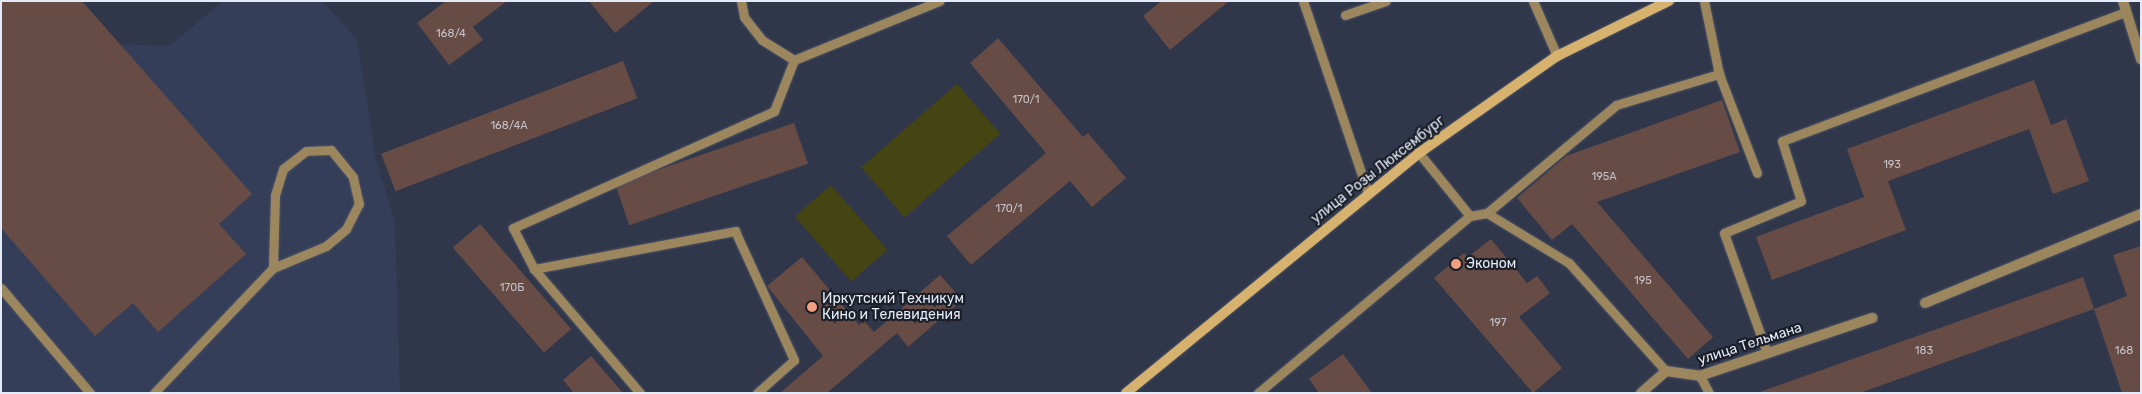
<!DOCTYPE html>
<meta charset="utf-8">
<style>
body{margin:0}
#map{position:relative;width:2142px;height:394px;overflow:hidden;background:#30374b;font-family:Rubik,sans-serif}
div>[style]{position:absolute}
.built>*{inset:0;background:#353e59}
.green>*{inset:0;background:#444512;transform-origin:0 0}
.building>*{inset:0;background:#664c45;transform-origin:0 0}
.roads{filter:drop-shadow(0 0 1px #4d5467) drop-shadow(0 0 1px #4d5467)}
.service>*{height:9px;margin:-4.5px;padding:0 4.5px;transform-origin:4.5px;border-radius:4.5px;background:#9c865d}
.minor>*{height:10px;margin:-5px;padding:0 5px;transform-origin:5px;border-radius:5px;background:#9c865d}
.secondary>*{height:10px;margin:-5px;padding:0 5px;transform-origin:5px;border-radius:5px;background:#d6b26e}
.dots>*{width:14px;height:14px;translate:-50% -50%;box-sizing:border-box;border:2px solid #1b1f28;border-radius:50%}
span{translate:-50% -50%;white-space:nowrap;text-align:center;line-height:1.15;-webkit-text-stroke:4.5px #1b1f28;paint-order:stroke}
.number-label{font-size:11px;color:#c5c2cb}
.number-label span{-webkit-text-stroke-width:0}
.street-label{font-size:14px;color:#e5eaf8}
.poi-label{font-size:14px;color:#e5eaf8}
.left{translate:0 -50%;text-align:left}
.frame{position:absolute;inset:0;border:2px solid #e5eaf8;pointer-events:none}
</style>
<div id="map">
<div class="built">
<div style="clip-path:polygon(1px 1px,119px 44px,169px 46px,223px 1px,322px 1px,357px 39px,376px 160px,395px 222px,400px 393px,1px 393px)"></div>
</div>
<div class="green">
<div style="left:957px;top:84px;width:66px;height:127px;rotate:49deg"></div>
<div style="left:831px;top:185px;width:86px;height:48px;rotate:49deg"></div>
</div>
<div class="building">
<div style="clip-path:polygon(1px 1px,82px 1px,252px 194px,219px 224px,246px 254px,158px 332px,133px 303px,95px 336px,1px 228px)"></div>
<div style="clip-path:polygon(446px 1px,507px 1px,473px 27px,483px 40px,449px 65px,417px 23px)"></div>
<div style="clip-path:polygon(589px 1px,654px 1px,615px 33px)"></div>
<div style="clip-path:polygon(1161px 1px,1229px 1px,1170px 50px,1143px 16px)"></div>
<div style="clip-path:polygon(998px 38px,1083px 137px,1088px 133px,1126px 178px,1092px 207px,1070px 181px,971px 265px,947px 236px,1046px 153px,970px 63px)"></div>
<div style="left:623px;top:61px;width:40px;height:259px;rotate:69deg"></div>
<div style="clip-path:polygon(2034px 80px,2051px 125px,2066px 119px,2089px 181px,2053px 194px,2029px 129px,1888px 181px,1906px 230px,1772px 280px,1756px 237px,1864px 197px,1847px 149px)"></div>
<div style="clip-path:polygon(1722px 100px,1740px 152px,1597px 202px,1713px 337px,1688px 359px,1572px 224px,1552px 240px,1517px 198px,1566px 156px)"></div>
<div style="left:794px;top:123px;width:43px;height:189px;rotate:71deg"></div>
<div style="left:480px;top:224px;width:139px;height:36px;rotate:49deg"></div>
<div style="clip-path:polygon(1491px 239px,1527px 283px,1537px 276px,1550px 293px,1519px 317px,1562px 368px,1533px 393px,1434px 278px,1464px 253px,1468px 257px)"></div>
<div style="clip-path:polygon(2141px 246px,2141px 393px,2122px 393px,2094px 309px,2127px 296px,2113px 255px)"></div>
<div style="clip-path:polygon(802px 257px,859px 325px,864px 321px,874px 332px,940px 275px,962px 300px,908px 347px,897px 333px,827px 393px,780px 393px,823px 356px,767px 286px)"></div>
<div style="clip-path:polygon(2083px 277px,2094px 309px,1860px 393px,1757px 393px)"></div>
<div style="clip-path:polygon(1343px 354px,1372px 393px,1319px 393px,1309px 379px)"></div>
<div style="clip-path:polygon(591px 356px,623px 393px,574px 393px,563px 380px)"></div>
</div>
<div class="roads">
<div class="service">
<div style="left:741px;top:1px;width:16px;rotate:79deg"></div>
<div style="left:744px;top:17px;width:29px;rotate:52deg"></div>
<div style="left:762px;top:40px;width:38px;rotate:32deg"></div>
<div style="left:1303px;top:1px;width:203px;rotate:71.3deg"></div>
<div style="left:1533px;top:1px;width:60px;rotate:66.4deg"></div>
<div style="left:1704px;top:1px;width:75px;rotate:78.4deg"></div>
<div style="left:1719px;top:74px;width:106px;rotate:69deg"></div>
<div style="left:1345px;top:15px;width:43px;rotate:-18.9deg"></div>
<div style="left:1487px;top:213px;width:168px;rotate:-39.9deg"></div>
<div style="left:1616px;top:105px;width:108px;rotate:-16.8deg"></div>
<div style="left:1470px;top:216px;width:17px;rotate:-10deg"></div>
<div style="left:1487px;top:213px;width:96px;rotate:31.4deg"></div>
<div style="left:1569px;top:263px;width:145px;rotate:48.1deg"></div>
<div style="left:534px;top:269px;width:205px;rotate:-10.7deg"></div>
<div style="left:735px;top:231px;width:142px;rotate:65.4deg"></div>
<div style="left:794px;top:360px;width:50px;rotate:138.3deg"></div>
<div style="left:1px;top:288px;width:138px;rotate:49.7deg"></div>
<div style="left:1767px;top:353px;width:127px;rotate:-109.7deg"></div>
<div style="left:1724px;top:233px;width:83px;rotate:-22.6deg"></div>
<div style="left:1801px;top:201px;width:63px;rotate:-107.6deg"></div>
<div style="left:1782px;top:141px;width:367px;rotate:-20.6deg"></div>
<div style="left:1700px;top:376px;width:19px;rotate:62deg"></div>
<div style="left:154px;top:393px;width:173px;rotate:-46.4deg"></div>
<div style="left:273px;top:268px;width:57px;rotate:-22.5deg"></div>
<div style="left:326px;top:246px;width:26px;rotate:-40deg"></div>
<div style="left:346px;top:229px;width:28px;rotate:-63deg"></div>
<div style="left:359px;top:204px;width:28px;rotate:-103deg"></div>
<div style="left:353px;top:177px;width:35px;rotate:-129deg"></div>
<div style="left:331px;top:150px;width:25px;rotate:178deg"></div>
<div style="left:306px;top:151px;width:29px;rotate:142deg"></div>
<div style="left:283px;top:169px;width:27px;rotate:107deg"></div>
<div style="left:275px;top:195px;width:73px;rotate:91.6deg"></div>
<div style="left:640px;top:393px;width:163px;rotate:-130.5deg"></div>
<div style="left:534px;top:269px;width:46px;rotate:-117.1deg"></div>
<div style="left:513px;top:228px;width:286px;rotate:-24.1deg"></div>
<div style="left:774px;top:111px;width:55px;rotate:-68.6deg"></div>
<div style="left:794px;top:60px;width:157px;rotate:-22.1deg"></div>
<div style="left:1258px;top:393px;width:276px;rotate:-39.9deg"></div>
<div style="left:1470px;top:216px;width:81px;rotate:-129deg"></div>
</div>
<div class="minor">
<div style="left:2123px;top:1px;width:61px;rotate:72.8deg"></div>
<div style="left:1925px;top:303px;width:234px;rotate:-22.4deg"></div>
<div style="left:1641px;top:393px;width:33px;rotate:-41deg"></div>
<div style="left:1666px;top:371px;width:34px;rotate:8deg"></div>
<div style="left:1700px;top:376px;width:182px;rotate:-18.6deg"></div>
</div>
<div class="secondary">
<div style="left:1126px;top:393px;width:379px;rotate:-39.3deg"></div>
<div style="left:1419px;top:153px;width:169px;rotate:-35.1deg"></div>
<div style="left:1557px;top:56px;width:125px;rotate:-26.2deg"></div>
</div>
</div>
<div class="dots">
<div style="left:1456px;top:264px;background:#f2a080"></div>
<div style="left:812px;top:307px;background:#f2a080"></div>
</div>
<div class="number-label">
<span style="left:451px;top:34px">168/4</span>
<span style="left:1026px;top:100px">170/1</span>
<span style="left:509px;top:126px">168/4А</span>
<span style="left:1892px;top:165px">193</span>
<span style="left:1604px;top:177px">195А</span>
<span style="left:1009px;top:209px">170/1</span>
<span style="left:1643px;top:281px">195</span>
<span style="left:512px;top:288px">170Б</span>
<span style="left:1498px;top:323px">197</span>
<span style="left:1924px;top:351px">183</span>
<span style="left:2124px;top:351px">168</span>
</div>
<div class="street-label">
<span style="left:1378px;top:170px;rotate:-38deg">улица Розы Люксембург</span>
<span style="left:1750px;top:344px;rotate:-18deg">улица Тельмана</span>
</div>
<div class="poi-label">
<span class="left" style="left:1466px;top:264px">Эконом</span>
<span class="left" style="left:822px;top:307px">Иркутский Техникум<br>Кино и Телевидения</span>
</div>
<div class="frame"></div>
</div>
